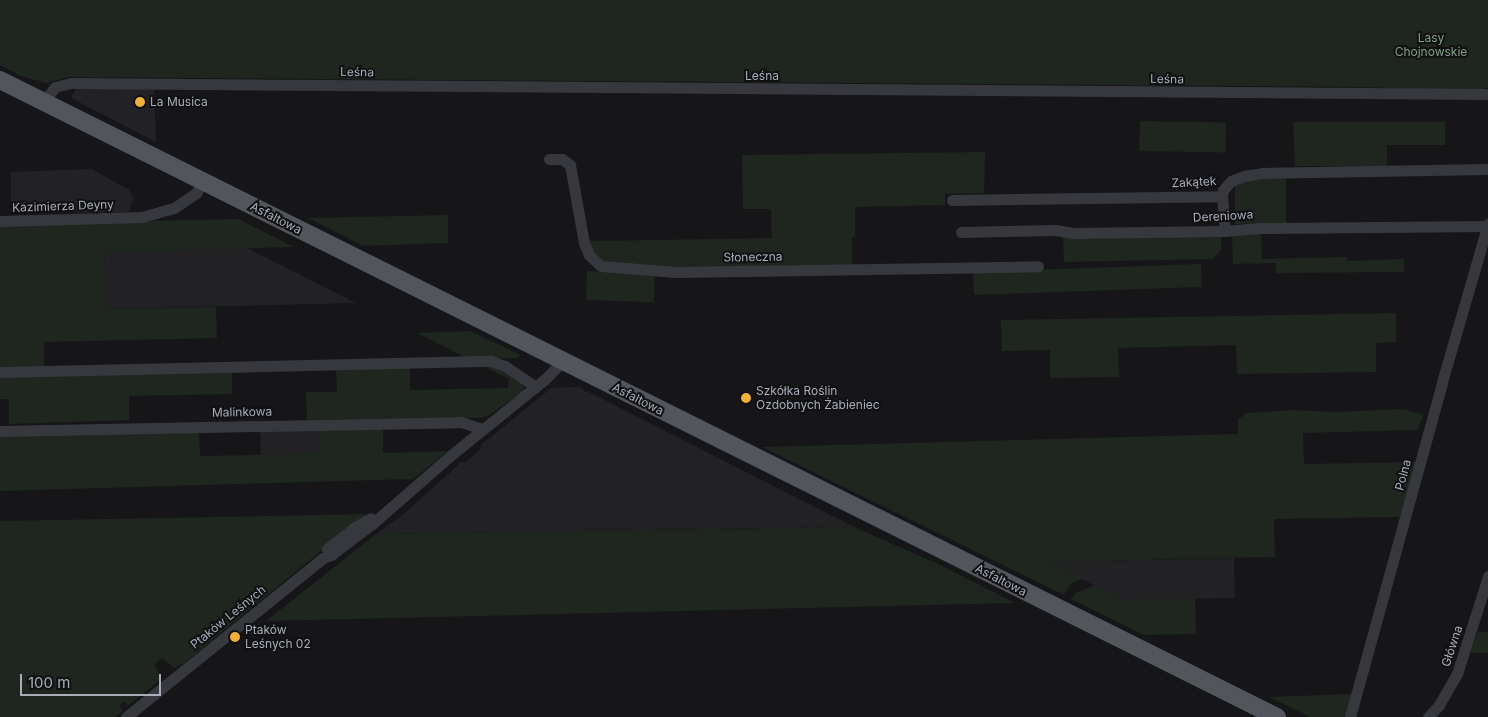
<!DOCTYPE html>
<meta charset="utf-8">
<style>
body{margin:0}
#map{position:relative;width:1488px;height:717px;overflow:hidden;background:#161618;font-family:Inter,sans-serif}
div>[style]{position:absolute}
.built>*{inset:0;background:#222225;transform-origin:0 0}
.green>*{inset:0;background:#1e261f;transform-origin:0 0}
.minor>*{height:11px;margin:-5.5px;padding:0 5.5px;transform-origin:5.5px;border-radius:5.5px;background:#37383d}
.primary>*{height:18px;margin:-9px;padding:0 9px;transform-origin:9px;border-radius:9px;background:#53555c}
.dots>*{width:14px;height:14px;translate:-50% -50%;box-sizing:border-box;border:2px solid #111113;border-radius:50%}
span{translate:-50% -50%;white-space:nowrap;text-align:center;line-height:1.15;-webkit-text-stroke:4px #111113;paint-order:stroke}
.park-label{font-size:12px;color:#7fa381}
.street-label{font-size:12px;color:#a8adb8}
.poi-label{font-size:12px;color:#a8adb8}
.left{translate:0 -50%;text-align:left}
.scale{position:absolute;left:20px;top:674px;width:141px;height:22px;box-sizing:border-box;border:2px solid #a8adb8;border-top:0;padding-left:6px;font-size:15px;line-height:18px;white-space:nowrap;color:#a8adb8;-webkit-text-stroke:4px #111113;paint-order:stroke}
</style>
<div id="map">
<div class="built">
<div style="clip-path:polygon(76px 88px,154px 88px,156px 142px,71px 98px)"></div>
<div style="clip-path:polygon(92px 169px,129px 190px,134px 199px,128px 212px,11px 213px,11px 172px)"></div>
<div style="clip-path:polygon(247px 248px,356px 303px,106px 309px,104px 251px)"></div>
<div style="clip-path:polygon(580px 387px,586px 392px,587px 391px,854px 527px,376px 534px,405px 513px,457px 466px,459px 462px,466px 462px,481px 449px,481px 445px,551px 388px)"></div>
<div style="left:321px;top:429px;width:24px;height:61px;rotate:88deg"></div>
<div style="clip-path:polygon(1234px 558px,1235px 598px,1123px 600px,1048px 562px)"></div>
</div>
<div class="green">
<div style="clip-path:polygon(0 0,1488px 0,1488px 88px,1469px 91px,1365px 87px,69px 77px,46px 83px,21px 76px,0 65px)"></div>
<div style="left:1140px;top:121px;width:86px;height:30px;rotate:1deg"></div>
<div style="clip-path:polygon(1293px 122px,1445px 122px,1445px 145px,1387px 145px,1387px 166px,1295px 166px)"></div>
<div style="clip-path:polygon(985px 152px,984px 193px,945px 194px,945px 205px,855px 207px,855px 237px,852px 237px,852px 266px,666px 269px,607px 264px,597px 259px,588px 241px,772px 238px,771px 209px,743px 209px,742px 155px)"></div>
<div style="clip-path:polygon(1241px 178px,1286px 178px,1286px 223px,1235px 224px,1235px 184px)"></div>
<div style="clip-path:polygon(448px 215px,448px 243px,363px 246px,308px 218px)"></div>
<div style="clip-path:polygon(238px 219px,294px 247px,104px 252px,107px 309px,216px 307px,217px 338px,44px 342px,44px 369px,0 370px,0 224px)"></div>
<div style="clip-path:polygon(1261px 232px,1262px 259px,1347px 257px,1347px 261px,1404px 259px,1404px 272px,1276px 273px,1276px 263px,1233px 264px,1232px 234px)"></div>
<div style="clip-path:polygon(1063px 234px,1221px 234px,1221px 250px,1213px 259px,1064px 262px)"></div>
<div style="left:1201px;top:264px;width:23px;height:228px;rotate:88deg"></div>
<div style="left:587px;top:271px;width:68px;height:29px;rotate:2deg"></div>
<div style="clip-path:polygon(1396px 313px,1396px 342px,1376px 343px,1376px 372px,1237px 374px,1236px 345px,1118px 348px,1119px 377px,1050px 378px,1050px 350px,1002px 351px,1001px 320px)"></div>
<div style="clip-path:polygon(470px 331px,521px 355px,517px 358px,469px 359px,417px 333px)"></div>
<div style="clip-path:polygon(479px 364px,489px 364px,520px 381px,524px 387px,522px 392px,488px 416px,477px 418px,307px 420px,306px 392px,337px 392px,336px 367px,410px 365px,410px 390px,508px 388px,509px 379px)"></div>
<div style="clip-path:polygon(232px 370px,232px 394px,129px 396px,129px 420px,9px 424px,9px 399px,0 399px,0 375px)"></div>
<div style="clip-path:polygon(1404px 409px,1423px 415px,1418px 430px,1303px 433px,1304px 464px,1417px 462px,1400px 517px,1274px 519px,1275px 557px,1049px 562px,1083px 579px,1071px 583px,1064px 595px,762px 447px,1238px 434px,1238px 419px,1247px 413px,1295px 410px,1335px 412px)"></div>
<div style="clip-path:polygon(383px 428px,383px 453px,448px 451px,413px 479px,0 491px,0 435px,199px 431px,200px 456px,261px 455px,321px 453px,321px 429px)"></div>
<div style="clip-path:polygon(370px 514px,353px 525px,184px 663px,174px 668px,162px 658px,154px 665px,161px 676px,160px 680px,128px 706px,124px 701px,119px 705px,123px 711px,115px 717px,0 717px,0 521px)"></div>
<div style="clip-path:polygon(854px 527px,936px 563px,1015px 603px,266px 621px,376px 534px)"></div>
<div style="clip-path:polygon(1095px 585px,1123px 600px,1195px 598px,1196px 634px,1144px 635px,1071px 599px,1076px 593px)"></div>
<div style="clip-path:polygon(1478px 632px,1488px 632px,1488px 653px,1470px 653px)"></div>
<div style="clip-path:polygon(1352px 694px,1346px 717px,1310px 717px,1269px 697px)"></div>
</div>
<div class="minor">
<div style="left:43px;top:102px;width:19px;rotate:-51deg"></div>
<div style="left:55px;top:87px;width:16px;rotate:-14deg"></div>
<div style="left:71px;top:83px;width:1417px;rotate:0.44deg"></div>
<div style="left:549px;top:159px;width:13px"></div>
<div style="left:562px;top:159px;width:10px;rotate:37deg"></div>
<div style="left:570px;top:165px;width:79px;rotate:79.8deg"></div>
<div style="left:584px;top:243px;width:13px;rotate:67deg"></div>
<div style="left:589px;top:255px;width:16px;rotate:43deg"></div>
<div style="left:601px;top:266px;width:75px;rotate:4.6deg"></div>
<div style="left:676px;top:272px;width:362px;rotate:-0.9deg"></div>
<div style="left:1222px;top:196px;width:35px;rotate:85deg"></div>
<div style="left:952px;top:200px;width:270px;rotate:-0.8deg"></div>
<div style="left:1222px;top:196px;width:6px;rotate:-81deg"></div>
<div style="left:1223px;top:190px;width:12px;rotate:-48deg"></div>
<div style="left:1231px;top:181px;width:14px;rotate:-21deg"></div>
<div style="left:1244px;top:176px;width:18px;rotate:-9deg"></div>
<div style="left:1262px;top:173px;width:226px;rotate:-1deg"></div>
<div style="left:0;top:221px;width:142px;rotate:-1.6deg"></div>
<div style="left:142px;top:217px;width:33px;rotate:-16deg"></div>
<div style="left:174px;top:208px;width:27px;rotate:-34deg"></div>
<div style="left:196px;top:193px;width:14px;rotate:-60deg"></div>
<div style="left:961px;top:232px;width:94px;rotate:-1.2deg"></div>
<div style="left:1055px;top:230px;width:19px;rotate:9deg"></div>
<div style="left:1074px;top:233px;width:151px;rotate:-0.8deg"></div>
<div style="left:1225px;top:231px;width:37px;rotate:-5deg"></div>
<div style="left:1262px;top:228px;width:226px;rotate:-0.5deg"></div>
<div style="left:0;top:372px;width:491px;rotate:-1.3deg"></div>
<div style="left:491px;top:361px;width:15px;rotate:20deg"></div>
<div style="left:505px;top:366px;width:37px;rotate:34deg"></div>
<div style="left:0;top:431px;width:461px;rotate:-1.1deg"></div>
<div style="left:461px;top:422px;width:23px;rotate:18deg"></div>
<div style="left:327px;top:549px;width:36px;rotate:-38deg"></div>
<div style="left:355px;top:527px;width:18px;rotate:-29deg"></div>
<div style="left:126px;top:717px;width:253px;rotate:-38.9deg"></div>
<div style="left:323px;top:558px;width:9px;rotate:-21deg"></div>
<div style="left:331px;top:555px;width:51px;rotate:-37.1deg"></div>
<div style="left:372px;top:524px;width:103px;rotate:-41.1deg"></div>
<div style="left:450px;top:456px;width:121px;rotate:-39deg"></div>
<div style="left:544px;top:380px;width:27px;rotate:-45deg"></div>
<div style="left:1350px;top:717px;width:347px;rotate:-74.6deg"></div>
<div style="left:1442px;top:382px;width:165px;rotate:-73.8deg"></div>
<div style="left:1428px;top:717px;width:16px;rotate:-47deg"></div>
<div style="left:1439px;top:705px;width:36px;rotate:-60deg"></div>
<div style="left:1457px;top:674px;width:103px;rotate:-72.4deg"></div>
</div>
<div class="primary">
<div style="left:0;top:80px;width:1427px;rotate:26.51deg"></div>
</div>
<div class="dots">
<div style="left:140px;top:102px;background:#f2b134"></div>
<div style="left:746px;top:398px;background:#f2b134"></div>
<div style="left:235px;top:637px;background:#f2b134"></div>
</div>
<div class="park-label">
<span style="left:1431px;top:45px">Lasy<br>Chojnowskie</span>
</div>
<div class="street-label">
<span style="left:357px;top:72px;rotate:1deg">Leśna</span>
<span style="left:762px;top:76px">Leśna</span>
<span style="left:1167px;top:79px;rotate:1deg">Leśna</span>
<span style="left:1194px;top:182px;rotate:-3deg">Zakątek</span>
<span style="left:63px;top:206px;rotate:-2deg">Kazimierza Deyny</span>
<span style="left:1223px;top:216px;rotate:-3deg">Dereniowa</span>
<span style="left:276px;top:218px;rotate:27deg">Asfaltowa</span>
<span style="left:753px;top:257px;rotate:-1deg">Słoneczna</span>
<span style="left:638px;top:399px;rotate:27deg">Asfaltowa</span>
<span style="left:242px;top:412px;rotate:-1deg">Malinkowa</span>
<span style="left:1403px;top:475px;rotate:-75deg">Polna</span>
<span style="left:1001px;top:580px;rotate:27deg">Asfaltowa</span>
<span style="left:228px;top:617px;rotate:-39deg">Ptaków Leśnych</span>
<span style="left:1452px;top:646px;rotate:-72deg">Główna</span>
</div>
<div class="poi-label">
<span class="left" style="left:150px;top:102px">La Musica</span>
<span class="left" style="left:756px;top:398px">Szkółka Roślin<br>Ozdobnych Żabieniec</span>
<span class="left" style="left:245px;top:637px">Ptaków<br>Leśnych 02</span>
</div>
<div class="scale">100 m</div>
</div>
